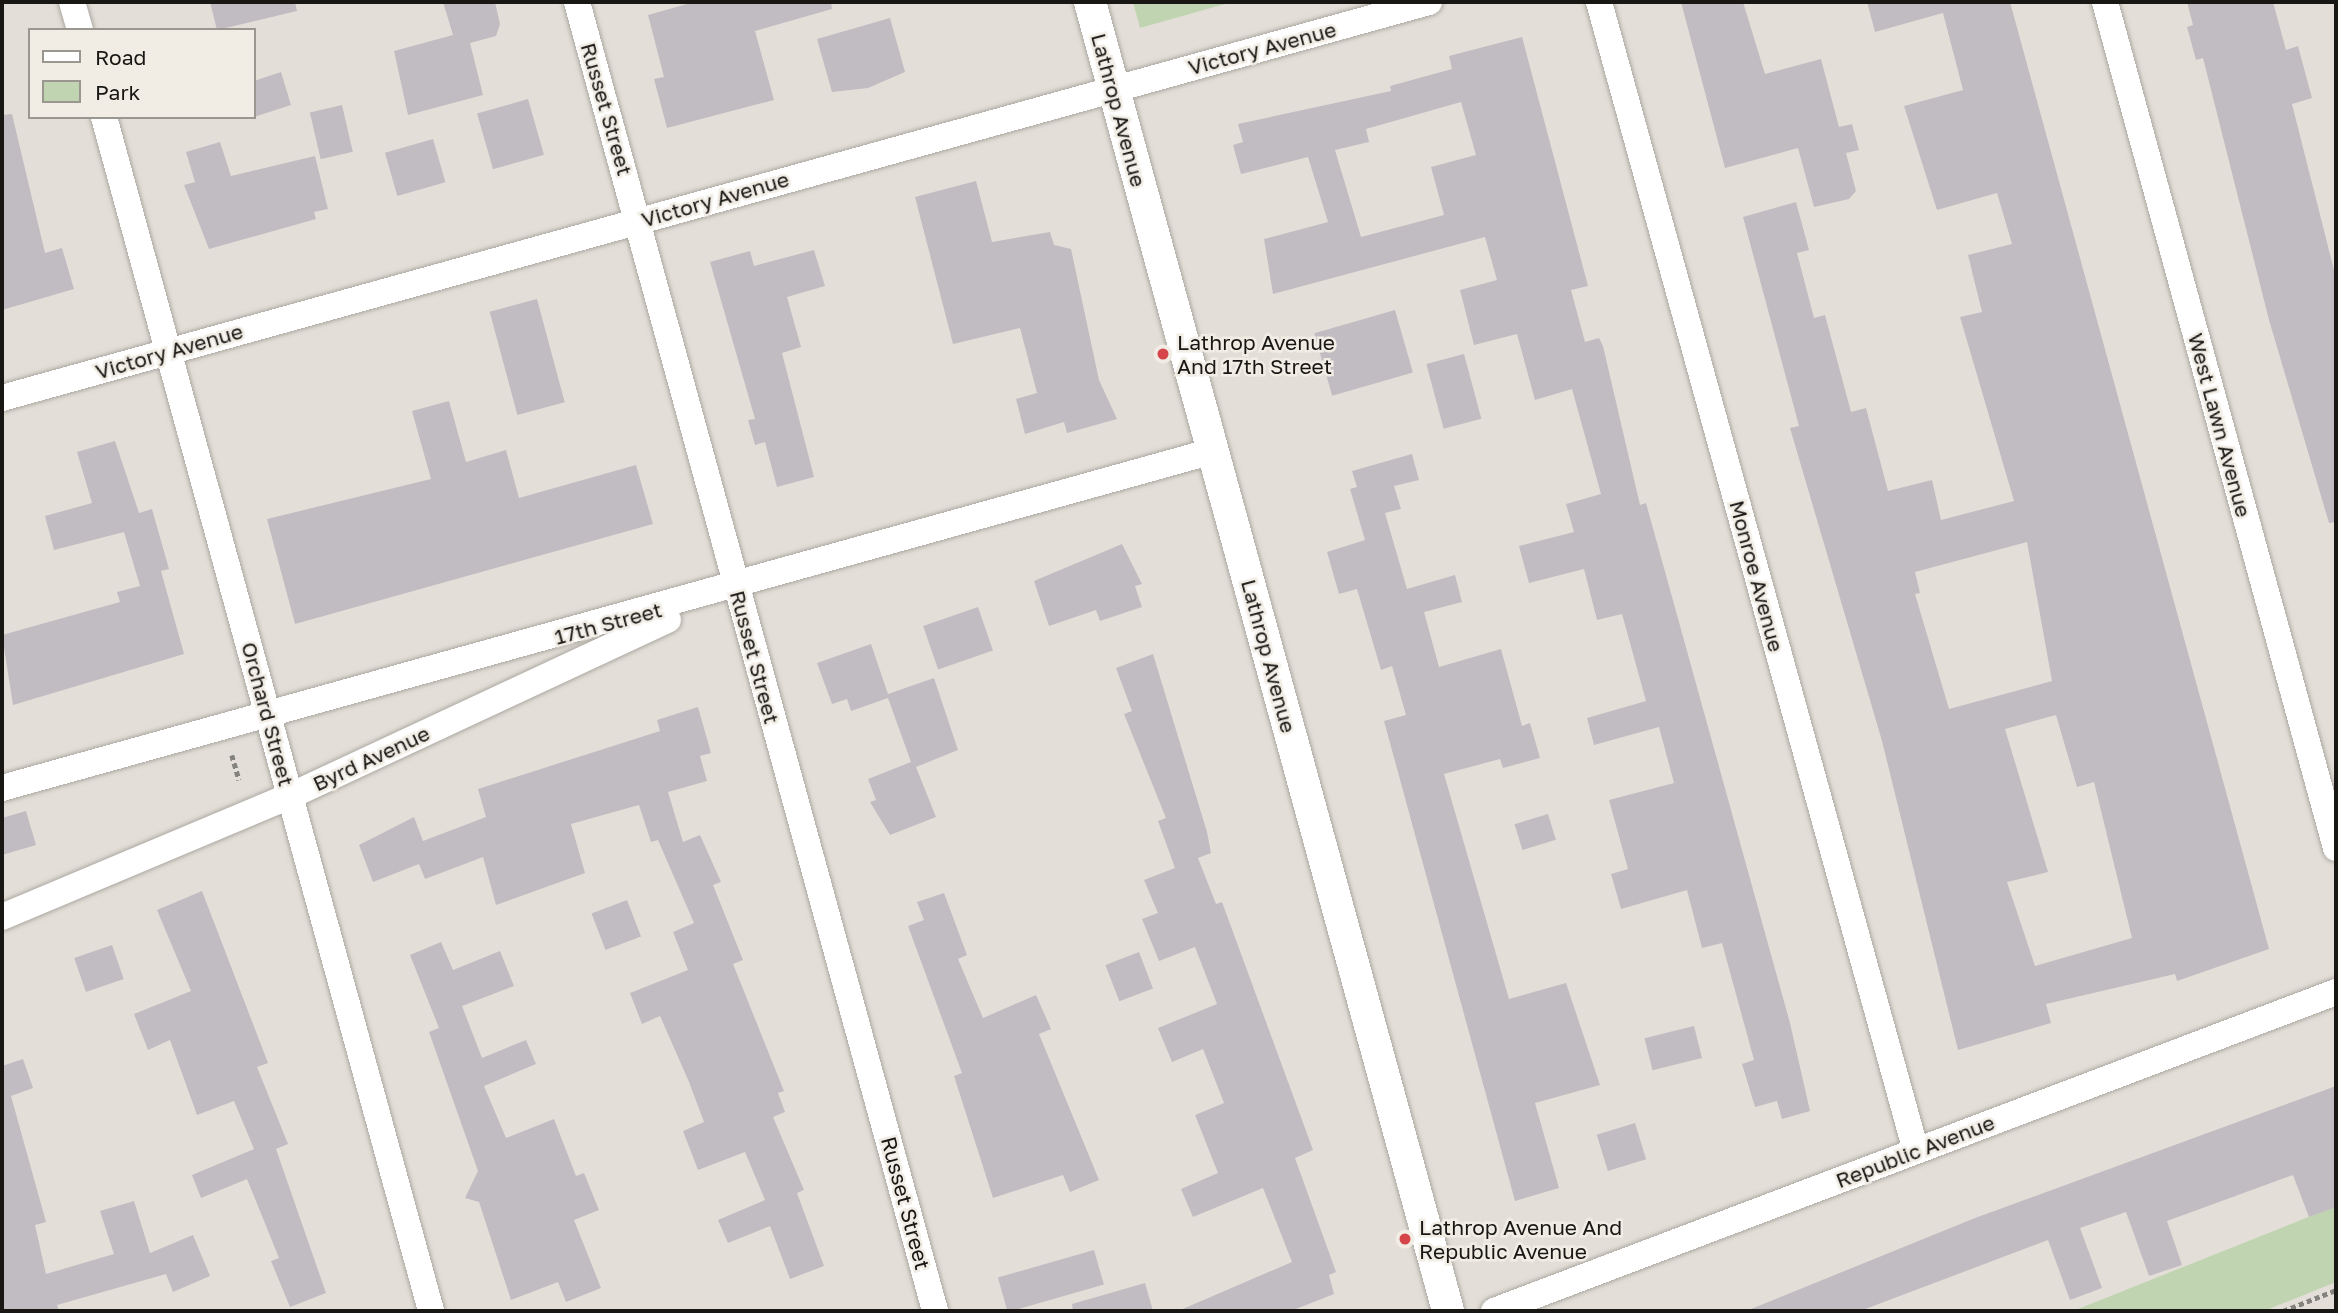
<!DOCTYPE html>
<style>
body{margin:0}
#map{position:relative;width:2338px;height:1313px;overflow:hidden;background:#e3dfd8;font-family:"Golos Text",sans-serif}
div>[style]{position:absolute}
.green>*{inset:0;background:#c1d4b1}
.building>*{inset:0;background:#c1bcc2;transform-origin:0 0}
.path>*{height:4.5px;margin-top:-2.25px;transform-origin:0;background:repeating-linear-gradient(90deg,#84827d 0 5px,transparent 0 8.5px)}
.roads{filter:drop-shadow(0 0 2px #aca8a1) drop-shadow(0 0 2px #aca8a1)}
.minor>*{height:26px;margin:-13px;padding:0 13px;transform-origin:13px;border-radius:13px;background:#fff}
.tertiary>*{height:32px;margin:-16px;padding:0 16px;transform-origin:16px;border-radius:16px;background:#fff}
.dots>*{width:19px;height:19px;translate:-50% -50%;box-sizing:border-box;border:4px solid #f1ede5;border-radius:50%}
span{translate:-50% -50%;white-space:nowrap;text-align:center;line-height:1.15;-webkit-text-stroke:5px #f1ede5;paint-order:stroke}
.street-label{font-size:21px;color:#181714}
.poi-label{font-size:21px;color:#181714}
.left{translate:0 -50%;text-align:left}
.frame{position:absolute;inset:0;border:4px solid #181714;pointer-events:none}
.legend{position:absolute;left:28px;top:28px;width:228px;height:91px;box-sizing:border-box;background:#f1ede5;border:2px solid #9a9791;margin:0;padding:9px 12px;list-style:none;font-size:21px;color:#181714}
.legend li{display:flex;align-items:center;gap:14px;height:35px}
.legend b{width:35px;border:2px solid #9a9791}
</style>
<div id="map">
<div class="green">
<div style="clip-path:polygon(1133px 2px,1232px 2px,1140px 28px)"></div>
<div style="clip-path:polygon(2336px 1206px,2336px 1282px,2264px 1311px,2073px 1311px)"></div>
</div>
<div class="building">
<div style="clip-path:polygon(210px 2px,295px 2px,297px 11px,217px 30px)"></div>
<div style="clip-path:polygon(443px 2px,495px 2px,500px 24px,496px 36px,470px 43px,483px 95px,408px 115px,394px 51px,453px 35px)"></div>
<div style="clip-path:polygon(694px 2px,831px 2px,832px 9px,755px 31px,774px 100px,667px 128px,654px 79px,664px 77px,648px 15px)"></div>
<div style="clip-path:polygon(1681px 2px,1743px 2px,1765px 74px,1821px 59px,1839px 127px,1852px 124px,1859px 150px,1846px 153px,1856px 191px,1849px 199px,1814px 207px,1798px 148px,1725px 168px)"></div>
<div style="clip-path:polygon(evenodd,1867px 2px,2010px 2px,2269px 949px,2177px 981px,2175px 974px,2046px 1004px,2051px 1023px,1958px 1050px,1882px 741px,1790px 428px,1799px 426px,1743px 217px,1796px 202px,1809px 250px,1797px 253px,1814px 318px,1825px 315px,1851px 412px,1866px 408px,1888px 491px,1932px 480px,1941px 520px,2014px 501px,1960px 317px,1982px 312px,1968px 255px,2012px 244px,1997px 193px,1937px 210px,1904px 106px,1963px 90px,1943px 13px,1875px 32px,1867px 2px,2027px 542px,2052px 681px,1949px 709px,1915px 594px,1920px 593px,1915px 572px,2027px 542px,1867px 2px,2056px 715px,2077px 787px,2094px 782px,2132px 938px,2035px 966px,2007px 882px,2048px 872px,2005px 729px,2056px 715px)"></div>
<div style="clip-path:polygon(2187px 2px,2273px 2px,2286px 50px,2298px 46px,2312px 98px,2292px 104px,2336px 278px,2336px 522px,2329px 523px,2269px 320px,2203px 58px,2196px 60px,2187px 27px,2193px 25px)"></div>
<div style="clip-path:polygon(890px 18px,905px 72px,868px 88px,832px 92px,817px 39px)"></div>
<div style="clip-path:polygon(evenodd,1522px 37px,1588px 286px,1571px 290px,1585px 342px,1599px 338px,1603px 346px,1640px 505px,1646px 503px,1790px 1023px,1810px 1111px,1782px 1119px,1777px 1101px,1755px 1107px,1742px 1064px,1754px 1060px,1722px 943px,1702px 948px,1687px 890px,1621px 909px,1611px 874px,1628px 869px,1609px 800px,1674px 783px,1659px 727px,1594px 745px,1587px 718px,1646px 701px,1622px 614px,1597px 620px,1584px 569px,1529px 583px,1519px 546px,1574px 532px,1566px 504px,1601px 494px,1572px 389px,1535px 400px,1517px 334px,1474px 345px,1460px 290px,1497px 280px,1485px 237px,1273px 294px,1264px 239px,1328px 222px,1308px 157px,1241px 174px,1233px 145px,1243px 142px,1238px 124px,1391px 91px,1390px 86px,1452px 69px,1449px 56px,1522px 37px,1461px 102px,1476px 155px,1431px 167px,1444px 215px,1361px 237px,1335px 150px,1369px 142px,1366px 129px,1461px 102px)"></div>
<div style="clip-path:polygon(281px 72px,291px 105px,254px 117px,254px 81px)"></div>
<div style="left:528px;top:99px;width:58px;height:53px;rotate:74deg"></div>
<div style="left:342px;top:105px;width:48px;height:33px;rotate:77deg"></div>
<div style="clip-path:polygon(12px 114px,45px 253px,62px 248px,74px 289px,2px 310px,2px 115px)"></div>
<div style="left:433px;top:139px;width:45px;height:50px;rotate:74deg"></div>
<div style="clip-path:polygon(220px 142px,231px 176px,315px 156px,328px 209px,314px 212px,316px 219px,209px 249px,184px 185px,195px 182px,186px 152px)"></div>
<div style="clip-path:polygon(976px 181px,992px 242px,1050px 232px,1054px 245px,1071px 249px,1099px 380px,1117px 419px,1067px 433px,1064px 422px,1025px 434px,1016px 399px,1037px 393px,1020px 328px,953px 344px,915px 197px)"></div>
<div style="clip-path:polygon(814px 250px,825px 286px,787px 297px,801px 347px,782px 353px,814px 477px,777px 487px,765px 442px,755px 445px,748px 420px,755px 419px,710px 262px,750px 251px,754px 266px)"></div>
<div style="left:537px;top:299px;width:107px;height:49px;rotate:75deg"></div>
<div style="left:1395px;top:310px;width:65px;height:84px;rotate:74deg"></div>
<div style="left:1464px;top:354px;width:67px;height:39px;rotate:75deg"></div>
<div style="clip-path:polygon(449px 401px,466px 462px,506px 450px,519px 498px,636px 465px,653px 524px,295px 624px,267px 519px,431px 479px,412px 411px)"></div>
<div style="clip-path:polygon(115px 441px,139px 513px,152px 509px,169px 569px,161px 571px,184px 654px,13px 705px,2px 635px,120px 602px,117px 592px,140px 586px,124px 532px,54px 550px,45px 516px,92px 503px,77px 452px)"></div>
<div style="clip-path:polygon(1412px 454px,1419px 480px,1394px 486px,1401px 509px,1385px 513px,1407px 589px,1455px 575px,1462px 602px,1424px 612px,1439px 667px,1501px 649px,1522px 726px,1530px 723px,1540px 758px,1503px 768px,1500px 759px,1444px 774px,1509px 999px,1566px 983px,1600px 1085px,1535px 1103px,1559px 1188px,1515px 1201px,1384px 721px,1406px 715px,1392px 666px,1381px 670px,1357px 589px,1339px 594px,1327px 552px,1365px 540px,1350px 489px,1357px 487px,1352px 471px)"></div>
<div style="clip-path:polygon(1122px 544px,1142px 584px,1135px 586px,1142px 607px,1100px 621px,1096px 610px,1049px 626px,1034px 581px)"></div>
<div style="left:978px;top:607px;width:46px;height:58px;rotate:71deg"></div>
<div style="clip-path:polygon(871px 644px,888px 694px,934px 678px,958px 750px,916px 767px,936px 817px,890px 835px,870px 802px,876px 800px,868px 779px,911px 762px,888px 698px,851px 711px,847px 699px,832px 704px,817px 663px)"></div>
<div style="clip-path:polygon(1153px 654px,1207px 832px,1211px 853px,1198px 858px,1216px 904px,1222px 902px,1313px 1150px,1295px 1158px,1336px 1272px,1329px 1275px,1334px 1294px,1291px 1311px,1178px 1311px,1292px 1262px,1263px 1188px,1193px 1217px,1181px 1189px,1218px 1173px,1195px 1115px,1224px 1103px,1203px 1049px,1172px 1062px,1158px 1028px,1217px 1004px,1195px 947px,1159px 961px,1142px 919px,1158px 913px,1144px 880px,1175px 868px,1158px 821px,1166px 818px,1124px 714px,1132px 711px,1116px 668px)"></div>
<div style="clip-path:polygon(698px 707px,711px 753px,700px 756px,707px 781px,668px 792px,683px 842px,700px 835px,721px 882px,713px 885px,743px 960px,733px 964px,784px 1091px,778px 1093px,785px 1112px,773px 1117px,804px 1190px,797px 1193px,824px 1266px,790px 1279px,770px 1226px,728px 1243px,718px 1220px,765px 1200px,745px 1152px,698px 1170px,683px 1131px,704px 1122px,689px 1082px,660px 1016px,642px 1024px,630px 993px,688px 970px,673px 932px,694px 923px,658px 840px,651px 842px,639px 805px,571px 824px,585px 873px,496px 905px,483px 857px,425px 879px,419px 864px,373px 882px,359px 845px,414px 817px,423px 841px,486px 817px,478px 789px,660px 731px,657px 720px)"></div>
<div style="clip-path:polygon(26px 811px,36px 845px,2px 855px,2px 818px)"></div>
<div style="left:1548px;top:814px;width:27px;height:35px;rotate:73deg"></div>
<div style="clip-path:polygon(202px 891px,268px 1063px,257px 1067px,288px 1144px,276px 1149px,326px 1293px,290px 1307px,271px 1261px,279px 1258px,247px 1179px,201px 1198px,192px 1175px,254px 1149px,234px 1101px,197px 1115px,170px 1040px,148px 1050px,134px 1014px,191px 991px,157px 910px)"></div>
<div style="clip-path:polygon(944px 893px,967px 955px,958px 959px,983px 1018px,1036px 995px,1051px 1029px,1039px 1034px,1099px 1180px,1070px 1192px,1063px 1175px,993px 1198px,954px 1076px,962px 1073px,908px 926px,924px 920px,917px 902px)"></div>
<div style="left:627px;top:900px;width:39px;height:38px;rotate:69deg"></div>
<div style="clip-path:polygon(441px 942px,453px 970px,500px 951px,514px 986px,462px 1006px,482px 1058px,526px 1040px,536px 1064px,484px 1086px,506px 1138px,554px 1119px,576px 1176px,584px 1173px,599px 1210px,574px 1220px,601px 1288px,566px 1302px,558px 1282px,511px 1300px,479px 1202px,465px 1198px,478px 1171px,429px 1032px,439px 1028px,410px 955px)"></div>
<div style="left:112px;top:945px;width:36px;height:40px;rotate:71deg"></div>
<div style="left:1139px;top:952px;width:39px;height:36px;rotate:69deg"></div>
<div style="left:1694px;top:1026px;width:33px;height:51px;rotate:76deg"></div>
<div style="clip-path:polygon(23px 1059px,33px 1088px,11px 1096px,46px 1222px,35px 1225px,46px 1274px,114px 1254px,100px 1211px,134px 1201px,150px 1253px,193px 1235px,210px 1276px,173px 1292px,166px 1274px,57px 1305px,59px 1311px,2px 1311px,2px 1066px)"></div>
<div style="clip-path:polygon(2336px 1086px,2336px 1207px,2309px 1217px,2293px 1175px,2167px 1221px,2182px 1265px,2149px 1276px,2126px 1212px,2080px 1228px,2102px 1288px,2070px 1300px,2048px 1240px,1860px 1311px,1746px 1311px,1975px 1218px)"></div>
<div style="left:1635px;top:1123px;width:38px;height:40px;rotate:73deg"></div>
<div style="left:1094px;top:1250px;width:36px;height:100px;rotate:74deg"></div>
<div style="clip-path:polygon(1145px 1283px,1153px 1311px,1073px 1311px,1072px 1304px)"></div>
</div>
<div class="path">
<div style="left:232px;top:755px;width:26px;rotate:74deg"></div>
<div style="left:2283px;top:1311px;width:57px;rotate:-21.6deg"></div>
</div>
<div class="roads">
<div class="minor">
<div style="left:72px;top:2px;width:29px;rotate:74deg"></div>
<div style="left:577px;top:2px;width:1357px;rotate:74.7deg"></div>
<div style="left:1599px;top:2px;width:1192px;rotate:74.58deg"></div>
<div style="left:2105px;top:2px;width:877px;rotate:74.73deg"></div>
<div style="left:104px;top:117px;width:1238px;rotate:74.68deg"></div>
<div style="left:2px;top:398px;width:1481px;rotate:-15.51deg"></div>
<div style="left:2px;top:788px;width:1257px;rotate:-15.55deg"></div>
<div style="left:2px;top:917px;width:312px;rotate:-22.8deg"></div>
<div style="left:290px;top:796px;width:417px;rotate:-25deg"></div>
<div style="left:1494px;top:1311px;width:900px;rotate:-20.75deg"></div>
</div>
<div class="tertiary">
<div style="left:1090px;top:2px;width:1357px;rotate:74.7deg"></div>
</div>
</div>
<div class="dots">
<div style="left:1163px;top:354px;background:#d54549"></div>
<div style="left:1405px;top:1239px;background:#d54549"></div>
</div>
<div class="street-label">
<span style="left:1262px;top:48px;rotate:-15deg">Victory Avenue</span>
<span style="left:607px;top:109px;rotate:74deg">Russet Street</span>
<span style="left:1119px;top:110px;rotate:75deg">Lathrop Avenue</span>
<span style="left:715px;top:199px;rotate:-16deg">Victory Avenue</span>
<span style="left:169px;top:351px;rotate:-16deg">Victory Avenue</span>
<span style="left:2220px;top:425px;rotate:75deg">West Lawn Avenue</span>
<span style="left:1757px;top:576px;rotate:75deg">Monroe Avenue</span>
<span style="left:608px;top:623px;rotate:-15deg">17th Street</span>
<span style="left:1269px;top:656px;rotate:75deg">Lathrop Avenue</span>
<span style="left:755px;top:657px;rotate:75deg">Russet Street</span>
<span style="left:268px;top:714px;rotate:75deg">Orchard Street</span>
<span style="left:371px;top:758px;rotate:-25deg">Byrd Avenue</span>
<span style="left:1915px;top:1151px;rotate:-21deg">Republic Avenue</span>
<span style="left:906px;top:1203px;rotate:75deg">Russet Street</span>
</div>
<div class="poi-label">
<span class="left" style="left:1177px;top:354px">Lathrop Avenue<br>And 17th Street</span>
<span class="left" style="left:1419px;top:1239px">Lathrop Avenue And<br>Republic Avenue</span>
</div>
<div class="frame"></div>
<ul class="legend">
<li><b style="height:9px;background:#fff"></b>Road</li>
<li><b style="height:19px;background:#c1d4b1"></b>Park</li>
</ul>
</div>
